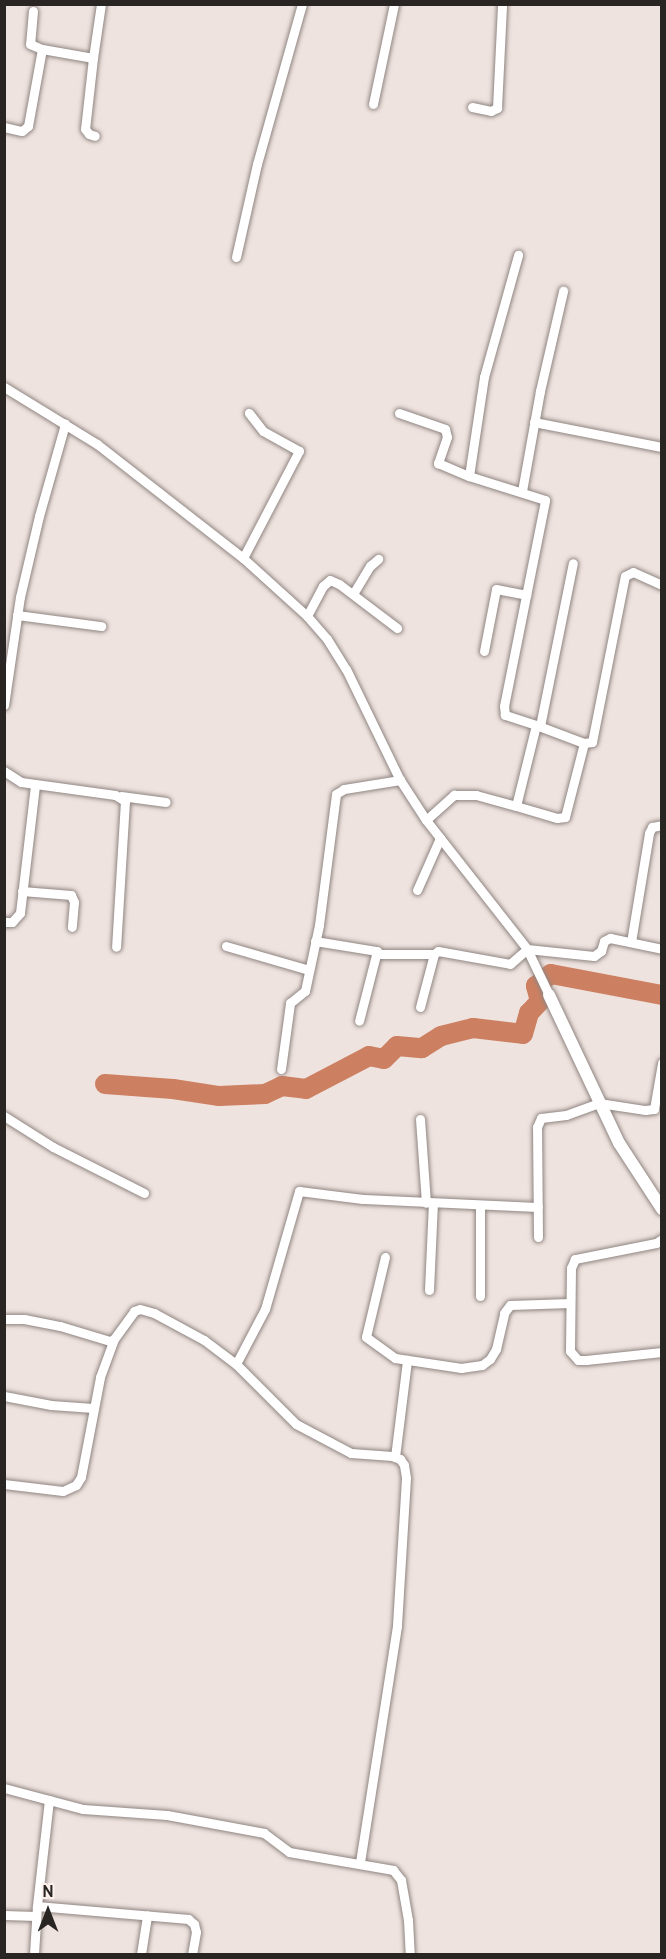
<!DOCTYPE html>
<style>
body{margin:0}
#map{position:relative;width:666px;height:1959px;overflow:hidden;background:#efe3df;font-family:Overpass,sans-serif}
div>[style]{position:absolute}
.river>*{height:20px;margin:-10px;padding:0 10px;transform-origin:10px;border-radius:10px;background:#cc8061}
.roads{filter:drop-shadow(0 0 2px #8f8581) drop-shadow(0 0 2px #8f8581)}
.minor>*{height:9px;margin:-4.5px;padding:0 4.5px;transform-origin:4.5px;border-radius:4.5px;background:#fff}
.tertiary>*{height:12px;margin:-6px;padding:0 6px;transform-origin:6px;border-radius:6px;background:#fff}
span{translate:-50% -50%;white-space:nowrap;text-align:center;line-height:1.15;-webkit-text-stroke:5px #fdf1ec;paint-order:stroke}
.frame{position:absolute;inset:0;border:6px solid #292523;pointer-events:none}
.north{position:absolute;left:18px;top:1881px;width:60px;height:60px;-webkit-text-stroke:4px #fdf1ec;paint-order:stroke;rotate:0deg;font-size:16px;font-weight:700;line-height:24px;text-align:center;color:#292523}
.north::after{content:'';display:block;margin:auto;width:21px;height:27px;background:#292523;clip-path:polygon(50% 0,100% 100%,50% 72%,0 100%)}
</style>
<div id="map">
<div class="river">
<div style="left:105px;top:1084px;width:68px;rotate:4.2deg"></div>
<div style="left:173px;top:1089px;width:47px;rotate:8.7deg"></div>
<div style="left:219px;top:1096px;width:46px;rotate:-2.5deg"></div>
<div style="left:265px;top:1094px;width:19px;rotate:-25deg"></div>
<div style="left:282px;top:1086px;width:24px;rotate:7deg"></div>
<div style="left:306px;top:1089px;width:71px;rotate:-27.6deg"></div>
<div style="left:369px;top:1056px;width:15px;rotate:11deg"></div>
<div style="left:384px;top:1059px;width:18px;rotate:-45deg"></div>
<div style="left:397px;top:1046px;width:25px;rotate:5deg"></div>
<div style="left:422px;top:1048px;width:22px;rotate:-32deg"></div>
<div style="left:441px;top:1036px;width:33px;rotate:-14deg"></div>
<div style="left:473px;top:1028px;width:50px;rotate:6.8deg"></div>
<div style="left:523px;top:1034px;width:22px;rotate:-74deg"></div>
<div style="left:529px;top:1013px;width:16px;rotate:-47deg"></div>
<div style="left:540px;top:1001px;width:16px;rotate:-105deg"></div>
<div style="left:536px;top:986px;width:19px;rotate:-39deg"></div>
<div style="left:551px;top:974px;width:113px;rotate:10.7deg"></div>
</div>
<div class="roads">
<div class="minor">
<div style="left:33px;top:11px;width:33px;rotate:95deg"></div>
<div style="left:30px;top:44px;width:13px;rotate:23deg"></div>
<div style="left:93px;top:58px;width:71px;rotate:96.4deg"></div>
<div style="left:85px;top:129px;width:6px;rotate:51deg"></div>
<div style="left:89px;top:134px;width:6px;rotate:18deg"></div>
<div style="left:373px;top:104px;width:102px;rotate:-78.1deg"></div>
<div style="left:472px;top:107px;width:19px;rotate:12deg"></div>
<div style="left:491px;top:111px;width:7px;rotate:-27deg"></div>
<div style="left:497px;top:108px;width:104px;rotate:-87.2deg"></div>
<div style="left:4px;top:127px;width:18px;rotate:13deg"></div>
<div style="left:22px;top:131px;width:8px;rotate:-40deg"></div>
<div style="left:28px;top:126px;width:78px;rotate:-79.7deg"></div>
<div style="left:42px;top:49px;width:52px;rotate:10deg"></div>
<div style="left:93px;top:58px;width:55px;rotate:-81.6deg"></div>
<div style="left:236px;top:257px;width:95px;rotate:-77.3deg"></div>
<div style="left:257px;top:164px;width:166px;rotate:-74.3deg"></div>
<div style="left:4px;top:387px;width:109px;rotate:31.5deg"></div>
<div style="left:97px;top:444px;width:185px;rotate:38deg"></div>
<div style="left:243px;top:558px;width:86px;rotate:42.2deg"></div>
<div style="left:307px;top:616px;width:30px;rotate:49deg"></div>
<div style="left:327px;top:639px;width:36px;rotate:58deg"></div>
<div style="left:346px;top:669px;width:123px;rotate:64.1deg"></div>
<div style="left:400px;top:780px;width:48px;rotate:57deg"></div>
<div style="left:426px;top:820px;width:164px;rotate:51.9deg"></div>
<div style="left:527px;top:949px;width:51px;rotate:64.4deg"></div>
<div style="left:399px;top:413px;width:49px;rotate:19.2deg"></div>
<div style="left:445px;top:429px;width:8px;rotate:76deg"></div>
<div style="left:447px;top:437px;width:28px;rotate:109deg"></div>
<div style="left:438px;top:463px;width:34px;rotate:23deg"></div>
<div style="left:534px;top:422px;width:130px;rotate:11.1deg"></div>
<div style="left:522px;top:491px;width:102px;rotate:-79.8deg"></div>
<div style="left:540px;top:391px;width:103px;rotate:-77deg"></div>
<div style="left:243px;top:558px;width:121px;rotate:-62.4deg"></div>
<div style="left:299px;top:451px;width:41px;rotate:-150.9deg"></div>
<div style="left:263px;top:431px;width:23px;rotate:-128deg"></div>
<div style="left:353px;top:594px;width:33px;rotate:-59deg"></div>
<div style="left:370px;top:566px;width:11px;rotate:-41deg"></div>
<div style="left:17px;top:615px;width:85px;rotate:7.5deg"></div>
<div style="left:307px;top:616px;width:34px;rotate:-62deg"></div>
<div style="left:323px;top:586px;width:9px;rotate:-41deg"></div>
<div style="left:330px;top:580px;width:10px;rotate:24deg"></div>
<div style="left:339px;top:584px;width:73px;rotate:37.2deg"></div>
<div style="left:484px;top:651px;width:63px;rotate:-79deg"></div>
<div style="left:496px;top:589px;width:31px;rotate:11deg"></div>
<div style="left:4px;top:705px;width:109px;rotate:-81.6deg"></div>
<div style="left:20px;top:597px;width:83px;rotate:-76.8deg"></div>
<div style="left:39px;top:516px;width:96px;rotate:-74.2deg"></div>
<div style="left:536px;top:725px;width:51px;rotate:20.6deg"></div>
<div style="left:584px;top:743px;width:8px;rotate:-7deg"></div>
<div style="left:592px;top:742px;width:169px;rotate:-78.8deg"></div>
<div style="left:625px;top:576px;width:9px;rotate:-27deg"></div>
<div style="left:633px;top:572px;width:32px;rotate:24deg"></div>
<div style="left:540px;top:726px;width:166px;rotate:-78.6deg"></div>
<div style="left:4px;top:771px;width:20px;rotate:33deg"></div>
<div style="left:21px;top:782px;width:95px;rotate:7.9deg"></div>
<div style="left:115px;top:795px;width:12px;rotate:31deg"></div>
<div style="left:125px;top:801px;width:146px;rotate:93.5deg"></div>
<div style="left:121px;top:796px;width:45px;rotate:7.6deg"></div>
<div style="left:516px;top:806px;width:43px;rotate:16.3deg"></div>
<div style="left:557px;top:818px;width:8px;rotate:-7deg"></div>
<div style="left:565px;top:817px;width:76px;rotate:-75.6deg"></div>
<div style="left:426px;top:820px;width:38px;rotate:-42deg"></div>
<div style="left:454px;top:795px;width:22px"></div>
<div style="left:476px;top:795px;width:41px;rotate:15.4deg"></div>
<div style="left:516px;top:806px;width:83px;rotate:-76.1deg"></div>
<div style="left:536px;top:725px;width:33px;rotate:-162deg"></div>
<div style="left:505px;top:715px;width:9px;rotate:-96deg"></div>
<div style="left:504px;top:706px;width:210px;rotate:-78.7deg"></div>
<div style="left:545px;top:500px;width:80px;rotate:-162.5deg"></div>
<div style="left:469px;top:476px;width:100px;rotate:-81.4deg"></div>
<div style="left:484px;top:377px;width:127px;rotate:-74.4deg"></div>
<div style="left:417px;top:890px;width:57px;rotate:-66.1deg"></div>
<div style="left:22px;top:891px;width:49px;rotate:4.7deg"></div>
<div style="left:71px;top:895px;width:8px;rotate:67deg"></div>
<div style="left:74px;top:902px;width:25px;rotate:95deg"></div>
<div style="left:4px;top:922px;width:8px"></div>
<div style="left:12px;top:922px;width:12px;rotate:-48deg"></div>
<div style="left:20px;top:913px;width:129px;rotate:-83.3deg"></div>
<div style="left:315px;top:941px;width:63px;rotate:9.2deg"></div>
<div style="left:377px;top:951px;width:72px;rotate:104.4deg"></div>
<div style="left:631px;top:942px;width:110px;rotate:-80.6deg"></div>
<div style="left:649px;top:833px;width:7px;rotate:-63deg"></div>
<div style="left:652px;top:827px;width:10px;rotate:-11deg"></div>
<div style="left:226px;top:946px;width:86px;rotate:16.1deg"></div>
<div style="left:377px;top:954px;width:57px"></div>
<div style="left:420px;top:1007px;width:55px;rotate:-75.2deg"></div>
<div style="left:434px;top:954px;width:5px;rotate:-37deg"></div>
<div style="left:438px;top:951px;width:73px;rotate:10.2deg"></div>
<div style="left:510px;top:964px;width:23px;rotate:-41deg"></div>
<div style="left:527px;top:949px;width:67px;rotate:6deg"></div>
<div style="left:594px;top:956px;width:9px;rotate:-36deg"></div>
<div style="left:601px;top:951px;width:10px;rotate:-73deg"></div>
<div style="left:604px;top:941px;width:7px;rotate:-27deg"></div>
<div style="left:610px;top:938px;width:53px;rotate:11.9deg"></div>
<div style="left:281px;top:1069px;width:67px;rotate:-82.2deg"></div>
<div style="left:290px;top:1003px;width:19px;rotate:-39deg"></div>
<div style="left:305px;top:991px;width:67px;rotate:-78deg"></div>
<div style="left:319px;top:925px;width:132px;rotate:-82.6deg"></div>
<div style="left:336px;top:794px;width:9px;rotate:-32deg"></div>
<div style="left:344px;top:789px;width:57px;rotate:-9.1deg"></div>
<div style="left:4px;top:1116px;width:58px;rotate:32.3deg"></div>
<div style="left:53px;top:1147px;width:102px;rotate:26.8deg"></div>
<div style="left:420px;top:1119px;width:84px;rotate:85.9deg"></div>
<div style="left:480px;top:1205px;width:91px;rotate:90deg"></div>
<div style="left:538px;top:1237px;width:110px;rotate:-90.5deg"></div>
<div style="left:537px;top:1127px;width:10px;rotate:-66deg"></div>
<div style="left:541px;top:1118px;width:25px;rotate:-7deg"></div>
<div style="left:566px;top:1115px;width:35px;rotate:-20deg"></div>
<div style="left:599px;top:1103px;width:47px;rotate:8.7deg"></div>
<div style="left:645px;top:1110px;width:9px;rotate:-6deg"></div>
<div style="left:654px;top:1109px;width:47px;rotate:-80.1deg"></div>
<div style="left:662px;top:1239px;width:7px;rotate:146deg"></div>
<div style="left:656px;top:1243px;width:83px;rotate:168.8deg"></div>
<div style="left:575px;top:1259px;width:10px;rotate:114deg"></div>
<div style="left:571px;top:1268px;width:83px;rotate:90.7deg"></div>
<div style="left:570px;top:1351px;width:12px;rotate:48deg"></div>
<div style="left:578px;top:1360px;width:8px"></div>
<div style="left:586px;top:1360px;width:76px;rotate:-6deg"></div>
<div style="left:385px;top:1257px;width:82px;rotate:103.4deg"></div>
<div style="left:366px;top:1337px;width:36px;rotate:36deg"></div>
<div style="left:395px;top:1358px;width:67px;rotate:8.6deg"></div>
<div style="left:461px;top:1368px;width:21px;rotate:-8deg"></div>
<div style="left:482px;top:1365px;width:10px;rotate:-37deg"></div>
<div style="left:490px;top:1359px;width:12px;rotate:-59deg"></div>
<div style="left:496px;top:1349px;width:37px;rotate:-77deg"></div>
<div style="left:504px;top:1313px;width:10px;rotate:-53deg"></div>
<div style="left:510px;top:1305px;width:60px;rotate:-1.9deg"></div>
<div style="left:429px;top:1290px;width:87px;rotate:-87.4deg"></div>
<div style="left:4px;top:1319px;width:20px"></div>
<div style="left:24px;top:1319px;width:37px;rotate:11deg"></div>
<div style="left:60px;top:1326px;width:52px;rotate:16.7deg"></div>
<div style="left:110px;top:1341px;width:4px;rotate:-27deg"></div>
<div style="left:114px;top:1339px;width:34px;rotate:-54deg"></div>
<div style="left:134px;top:1311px;width:6px;rotate:-18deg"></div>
<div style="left:140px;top:1309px;width:15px;rotate:16deg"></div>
<div style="left:154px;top:1313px;width:57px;rotate:28.4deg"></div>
<div style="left:204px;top:1340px;width:40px;rotate:37deg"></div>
<div style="left:236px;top:1364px;width:85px;rotate:45deg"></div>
<div style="left:296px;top:1424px;width:62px;rotate:27.8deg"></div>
<div style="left:351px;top:1453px;width:41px;rotate:4.2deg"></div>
<div style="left:392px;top:1456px;width:9px;rotate:21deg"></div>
<div style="left:400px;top:1459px;width:7px;rotate:56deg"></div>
<div style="left:404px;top:1465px;width:13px;rotate:81deg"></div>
<div style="left:406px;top:1478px;width:148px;rotate:93.5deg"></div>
<div style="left:397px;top:1626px;width:240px;rotate:98.9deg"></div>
<div style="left:236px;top:1364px;width:62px;rotate:-62.2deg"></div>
<div style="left:265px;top:1309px;width:123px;rotate:-73.9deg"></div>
<div style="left:299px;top:1191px;width:64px;rotate:7.1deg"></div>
<div style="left:363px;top:1199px;width:175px;rotate:2.6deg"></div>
<div style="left:4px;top:1396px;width:48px;rotate:10.8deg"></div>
<div style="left:51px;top:1405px;width:42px;rotate:4.1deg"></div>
<div style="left:395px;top:1457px;width:98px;rotate:-82.9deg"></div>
<div style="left:4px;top:1484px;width:59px;rotate:6.8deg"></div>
<div style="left:63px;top:1491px;width:14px;rotate:-25deg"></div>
<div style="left:76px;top:1485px;width:9px;rotate:-58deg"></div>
<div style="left:81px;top:1477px;width:102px;rotate:-79.2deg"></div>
<div style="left:100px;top:1377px;width:40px;rotate:-69.8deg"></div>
<div style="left:4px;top:1788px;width:82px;rotate:14.9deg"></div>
<div style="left:83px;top:1809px;width:84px;rotate:4.1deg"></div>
<div style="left:167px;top:1815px;width:99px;rotate:10.5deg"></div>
<div style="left:264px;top:1833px;width:31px;rotate:37deg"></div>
<div style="left:289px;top:1852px;width:106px;rotate:9.8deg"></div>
<div style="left:393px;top:1870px;width:13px;rotate:51deg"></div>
<div style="left:401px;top:1880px;width:41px;rotate:80.1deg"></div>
<div style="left:408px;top:1920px;width:34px;rotate:87deg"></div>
<div style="left:49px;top:1800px;width:107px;rotate:96.5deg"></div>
<div style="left:37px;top:1906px;width:152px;rotate:4.9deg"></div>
<div style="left:188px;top:1919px;width:8px;rotate:40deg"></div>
<div style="left:194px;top:1924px;width:8px;rotate:76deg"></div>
<div style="left:196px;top:1932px;width:22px;rotate:100deg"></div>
<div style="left:4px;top:1915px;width:32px;rotate:2deg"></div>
<div style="left:34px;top:1954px;width:48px;rotate:-86.4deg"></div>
<div style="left:141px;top:1954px;width:39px;rotate:-81deg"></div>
</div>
<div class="tertiary">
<div style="left:549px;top:995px;width:164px;rotate:64.7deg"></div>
<div style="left:619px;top:1143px;width:79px;rotate:56.9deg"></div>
</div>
</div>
<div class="frame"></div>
<div class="north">N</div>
</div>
